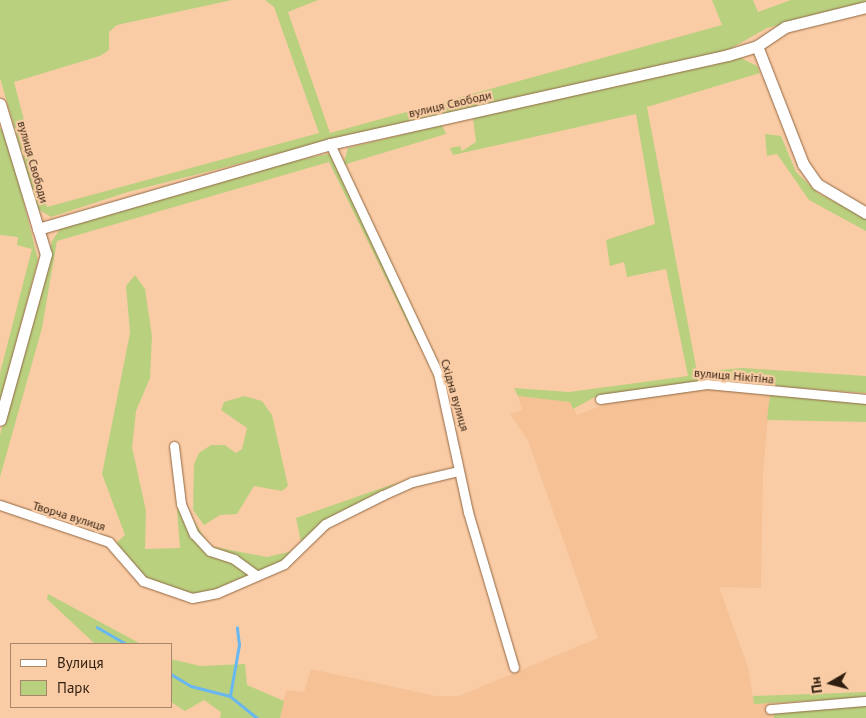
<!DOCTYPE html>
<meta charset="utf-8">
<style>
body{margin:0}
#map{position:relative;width:866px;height:718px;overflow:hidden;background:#facca5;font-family:"PT Sans",sans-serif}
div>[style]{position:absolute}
.built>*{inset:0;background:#f5c195}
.green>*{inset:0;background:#b9d07f}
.stream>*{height:2.5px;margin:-1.25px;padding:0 1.25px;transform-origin:1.25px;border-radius:1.25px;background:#68b7f0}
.roads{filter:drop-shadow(0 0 1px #916844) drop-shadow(0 0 1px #916844)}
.minor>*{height:9px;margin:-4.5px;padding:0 4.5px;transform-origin:4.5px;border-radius:4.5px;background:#fff}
.tertiary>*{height:11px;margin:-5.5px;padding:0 5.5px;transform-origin:5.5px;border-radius:5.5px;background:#fff}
span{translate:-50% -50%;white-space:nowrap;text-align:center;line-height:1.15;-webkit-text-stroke:4.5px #facca5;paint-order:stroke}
.street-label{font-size:12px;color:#2f1e0f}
.legend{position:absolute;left:10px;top:643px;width:162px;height:65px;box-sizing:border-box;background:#facca5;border:1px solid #a98669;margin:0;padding:6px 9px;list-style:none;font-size:15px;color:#2f1e0f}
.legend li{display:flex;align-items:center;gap:10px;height:25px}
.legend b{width:25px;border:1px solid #a98669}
.north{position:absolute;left:806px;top:658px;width:50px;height:50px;-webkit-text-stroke:4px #facca5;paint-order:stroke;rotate:262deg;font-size:14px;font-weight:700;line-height:20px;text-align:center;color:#2f1e0f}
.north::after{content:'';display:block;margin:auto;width:18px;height:22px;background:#2f1e0f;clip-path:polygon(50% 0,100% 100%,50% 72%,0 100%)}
</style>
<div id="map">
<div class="built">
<div style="clip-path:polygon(698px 388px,770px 395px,763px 472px,761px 588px,719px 587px,748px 667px,754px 704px,772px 703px,774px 718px,280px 718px,286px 690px,304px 692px,311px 669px,436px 696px,459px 696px,598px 638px,528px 441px,510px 414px,522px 410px,518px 396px,570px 402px,577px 415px,616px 400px)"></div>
</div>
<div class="green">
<div style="clip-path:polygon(0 0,232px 0,117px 25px,109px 32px,109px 50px,100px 56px,14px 82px,47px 207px,319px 133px,274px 7px,265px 0,318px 0,288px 12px,330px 133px,722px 25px,712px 0,753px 0,758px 12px,791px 0,866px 0,866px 4px,767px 28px,723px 53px,366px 131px,128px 192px,51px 217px,38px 209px,0 78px)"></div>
<div style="clip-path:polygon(739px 57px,757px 66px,760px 73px,647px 107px,697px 372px,742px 368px,866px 376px,866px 393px,701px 381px,595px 397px,573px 409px,570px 402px,518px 396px,514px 388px,569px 392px,688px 376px,666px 269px,627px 277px,624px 262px,610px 266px,606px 240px,655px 224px,636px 114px,453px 155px,450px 148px,460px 146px,462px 151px,476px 142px,473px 118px)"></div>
<div style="clip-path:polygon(442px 125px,446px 134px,343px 165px,348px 148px)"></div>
<div style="clip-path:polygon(0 128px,7px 135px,38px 260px,0 403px,0 373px,32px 249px,17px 245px,18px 237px,0 235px)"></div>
<div style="clip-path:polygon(765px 134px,781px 136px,796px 172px,819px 194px,866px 218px,866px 231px,809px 200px,777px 154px,767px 156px)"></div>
<div style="clip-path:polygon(332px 153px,419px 336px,416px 340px,329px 162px,57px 241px,42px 328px,0 477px,0 435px,52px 241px,60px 229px,262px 168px)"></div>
<div style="clip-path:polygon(135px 275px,145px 289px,152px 336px,150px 378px,136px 411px,132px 447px,146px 511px,145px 549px,180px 548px,177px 510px,184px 506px,210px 546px,267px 557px,293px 551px,301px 542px,296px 518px,399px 482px,328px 519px,288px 559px,208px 594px,175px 593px,136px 572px,117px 542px,125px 535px,102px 474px,130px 333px,126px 286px)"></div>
<div style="clip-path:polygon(770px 395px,866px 403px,866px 422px,767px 420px)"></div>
<div style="clip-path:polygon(244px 396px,262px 401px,272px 415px,288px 486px,282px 491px,254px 486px,237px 514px,220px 515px,204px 525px,193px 510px,194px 464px,199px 453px,211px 445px,225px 445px,236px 453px,242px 449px,247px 428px,221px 410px,224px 402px)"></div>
<div style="clip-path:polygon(48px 594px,141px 644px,95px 644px,47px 599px)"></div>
<div style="clip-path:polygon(171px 659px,200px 666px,245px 664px,247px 685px,284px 701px,280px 718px,220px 718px,221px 712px,204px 700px,185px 711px,171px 702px)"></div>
<div style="clip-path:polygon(866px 692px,866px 698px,754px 704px,753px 696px)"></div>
<div style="clip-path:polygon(866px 705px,866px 718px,774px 718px,773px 711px)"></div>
</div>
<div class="stream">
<div style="left:97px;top:627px;width:34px;rotate:30deg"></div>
<div style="left:171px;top:674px;width:23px;rotate:31deg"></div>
<div style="left:191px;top:686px;width:40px;rotate:14.4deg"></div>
<div style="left:230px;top:696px;width:35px;rotate:39deg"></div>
<div style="left:230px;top:696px;width:52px;rotate:-80deg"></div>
<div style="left:239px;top:645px;width:17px;rotate:-97deg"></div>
</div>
<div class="roads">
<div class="minor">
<div style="left:330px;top:144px;width:253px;rotate:64.8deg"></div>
<div style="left:438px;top:373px;width:142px;rotate:77.8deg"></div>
<div style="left:468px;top:512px;width:162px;rotate:73.5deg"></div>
<div style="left:600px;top:399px;width:108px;rotate:-8deg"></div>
<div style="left:707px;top:384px;width:160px;rotate:5.4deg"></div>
<div style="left:174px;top:446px;width:58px;rotate:83.1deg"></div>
<div style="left:181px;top:504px;width:33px;rotate:67deg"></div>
<div style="left:194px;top:534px;width:23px;rotate:47deg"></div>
<div style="left:210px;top:551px;width:25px;rotate:18deg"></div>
<div style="left:234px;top:559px;width:27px;rotate:36deg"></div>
<div style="left:0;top:505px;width:115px;rotate:18.7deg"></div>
<div style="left:109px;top:542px;width:52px;rotate:48.9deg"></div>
<div style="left:143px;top:581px;width:52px;rotate:19.1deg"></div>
<div style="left:192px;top:598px;width:25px;rotate:-11deg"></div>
<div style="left:217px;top:593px;width:73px;rotate:-23.4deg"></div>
<div style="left:284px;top:564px;width:57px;rotate:-44.3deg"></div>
<div style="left:325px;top:524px;width:65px;rotate:-26.6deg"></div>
<div style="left:383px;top:495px;width:32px;rotate:-24deg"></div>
<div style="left:412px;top:482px;width:47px;rotate:-13.4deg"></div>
<div style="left:770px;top:709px;width:96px;rotate:-4.8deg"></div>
</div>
<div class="tertiary">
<div style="left:757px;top:46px;width:127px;rotate:68.7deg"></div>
<div style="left:803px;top:164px;width:24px;rotate:55deg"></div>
<div style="left:817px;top:184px;width:57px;rotate:30.6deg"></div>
<div style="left:0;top:104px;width:157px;rotate:73deg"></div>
<div style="left:46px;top:254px;width:172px;rotate:105.5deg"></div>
<div style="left:38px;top:229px;width:304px;rotate:-16.2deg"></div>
<div style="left:330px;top:144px;width:408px;rotate:-12.6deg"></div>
<div style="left:728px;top:55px;width:30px;rotate:-17deg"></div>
<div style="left:757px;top:46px;width:34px;rotate:-34deg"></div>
<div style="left:785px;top:27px;width:83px;rotate:-13.9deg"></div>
</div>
</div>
<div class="street-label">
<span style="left:450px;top:104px;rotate:-13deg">вулиця Свободи</span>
<span style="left:33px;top:162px;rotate:74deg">вулиця Свободи</span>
<span style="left:734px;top:376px;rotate:5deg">вулиця Нікітіна</span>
<span style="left:455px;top:395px;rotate:74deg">Східна вулиця</span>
<span style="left:69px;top:516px;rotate:17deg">Творча вулиця</span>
</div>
<ul class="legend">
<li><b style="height:6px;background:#fff"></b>Вулиця</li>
<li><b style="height:14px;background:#b9d07f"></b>Парк</li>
</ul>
<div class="north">Пн</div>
</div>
